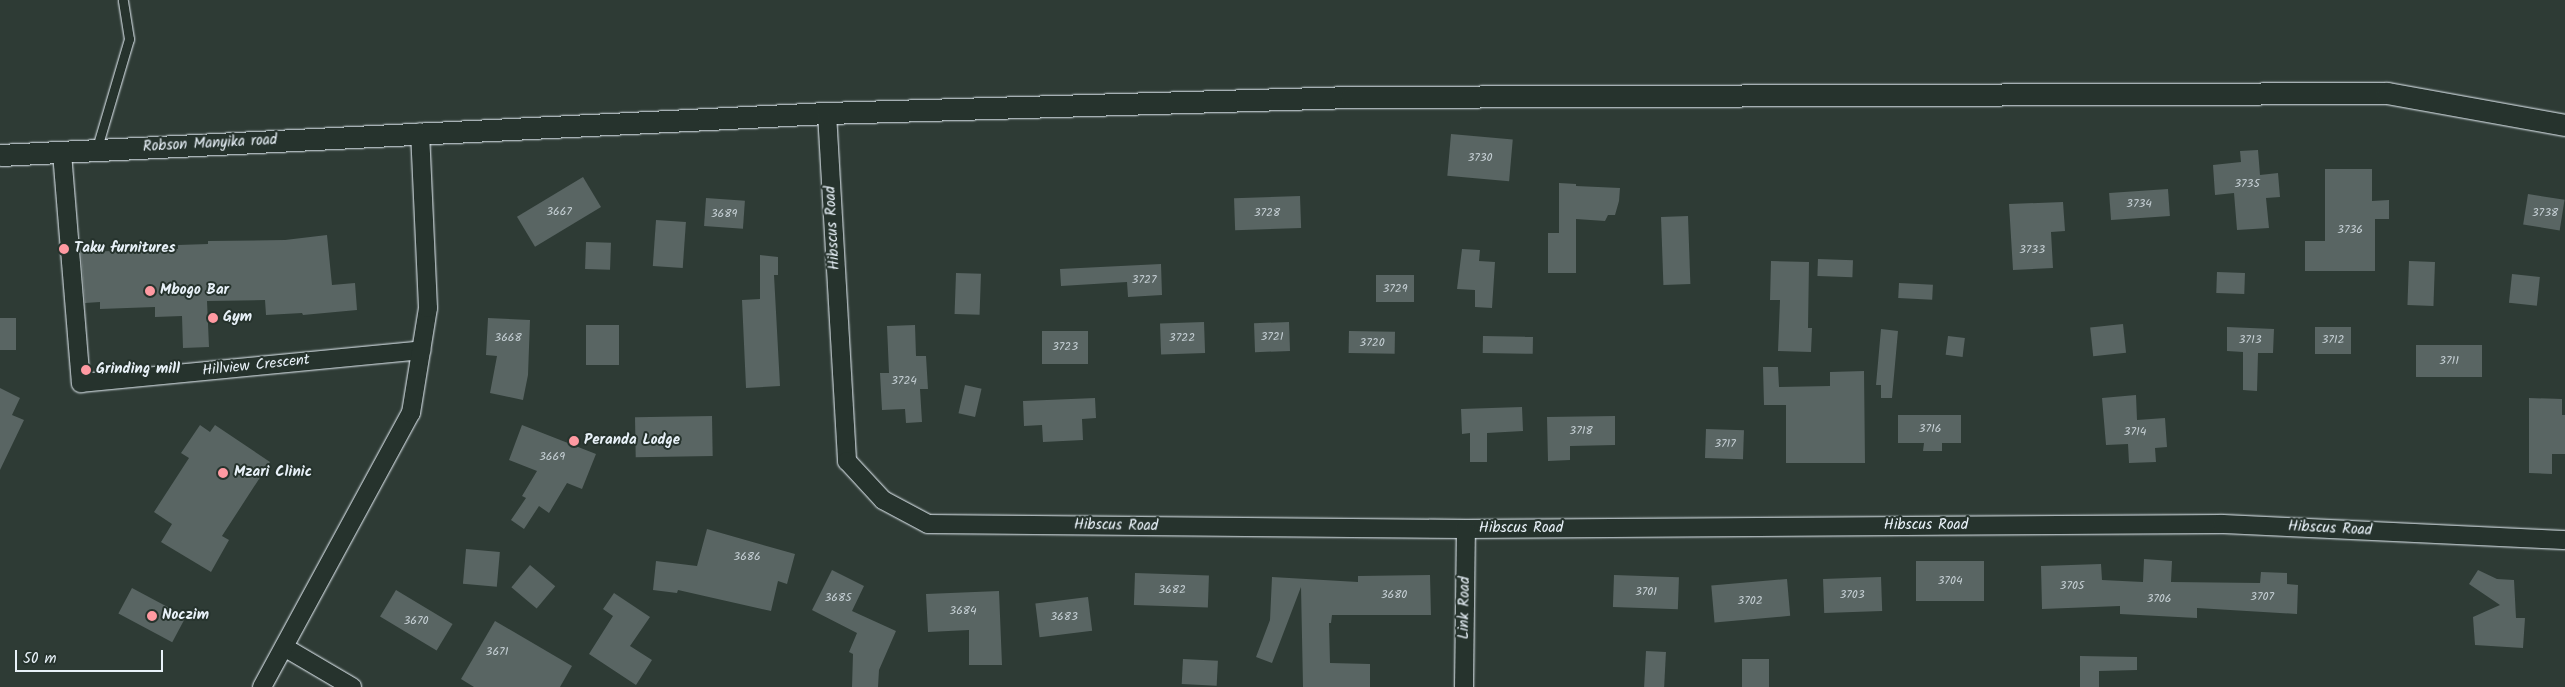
<!DOCTYPE html>
<style>
body{margin:0}
#map{position:relative;width:2565px;height:687px;overflow:hidden;background:#2e3b35;font-family:Kalam,sans-serif}
div>[style]{position:absolute}
.building>*{inset:0;background:#596563;transform-origin:0 0}
.roads{filter:drop-shadow(0 0 1px #e8f1f8) drop-shadow(0 0 1px #e8f1f8)}
.service>*{height:9px;margin:-4.5px;padding:0 4.5px;transform-origin:4.5px;border-radius:4.5px;background:#26332d}
.minor>*{height:18px;margin:-9px;padding:0 9px;transform-origin:9px;border-radius:9px;background:#26332d}
.tertiary>*{height:21px;margin:-10.5px;padding:0 10.5px;transform-origin:10.5px;border-radius:10.5px;background:#26332d}
.dots>*{width:14px;height:14px;translate:-50% -50%;box-sizing:border-box;border:2px solid #26332d;border-radius:50%}
span{translate:-50% -50%;white-space:nowrap;text-align:center;line-height:1.15;-webkit-text-stroke:4px #26332d;paint-order:stroke}
.number-label{font-size:12px;color:#c4ced3}
.number-label span{-webkit-text-stroke-width:0}
.street-label{font-size:15px;color:#e8f1f8}
.poi-label{font-size:15px;color:#e8f1f8;font-weight:700}
.left{translate:0 -50%;text-align:left}
.scale{position:absolute;left:15px;top:650px;width:148px;height:22px;box-sizing:border-box;border:2px solid #e8f1f8;border-top:0;padding-left:6px;font-size:15px;line-height:18px;white-space:nowrap;color:#e8f1f8;-webkit-text-stroke:4px #26332d;paint-order:stroke}
</style>
<div id="map">
<div class="building">
<div style="left:1451px;top:134px;width:62px;height:42px;rotate:5deg"></div>
<div style="clip-path:polygon(2258px 150px,2260px 175px,2278px 173px,2280px 197px,2266px 198px,2269px 228px,2237px 230px,2234px 193px,2215px 195px,2213px 165px,2241px 162px,2240px 151px)"></div>
<div style="clip-path:polygon(2325px 169px,2372px 169px,2372px 201px,2389px 200px,2389px 219px,2375px 219px,2375px 271px,2305px 271px,2305px 241px,2325px 241px)"></div>
<div style="left:583px;top:177px;width:35px;height:77px;rotate:59deg"></div>
<div style="clip-path:polygon(1559px 183px,1576px 184px,1576px 186px,1620px 188px,1619px 201px,1615px 215px,1608px 215px,1605px 221px,1576px 219px,1576px 273px,1548px 273px,1548px 233px,1559px 233px)"></div>
<div style="left:2168px;top:189px;width:27px;height:59px;rotate:86deg"></div>
<div style="left:2528px;top:194px;width:37px;height:31px;rotate:9deg"></div>
<div style="left:1300px;top:196px;width:32px;height:66px;rotate:88deg"></div>
<div style="left:706px;top:198px;width:39px;height:28px;rotate:4deg"></div>
<div style="clip-path:polygon(2063px 202px,2065px 231px,2051px 232px,2053px 268px,2013px 270px,2009px 204px)"></div>
<div style="left:1688px;top:216px;width:68px;height:27px;rotate:88deg"></div>
<div style="left:656px;top:220px;width:30px;height:46px;rotate:4deg"></div>
<div style="clip-path:polygon(327px 235px,332px 285px,355px 283px,357px 310px,303px 315px,302px 313px,266px 315px,265px 300px,207px 301px,209px 347px,183px 348px,182px 316px,155px 317px,155px 307px,100px 309px,100px 302px,85px 303px,81px 252px,178px 249px,178px 245px,208px 244px,208px 241px,285px 240px)"></div>
<div style="left:586px;top:242px;width:25px;height:27px;rotate:2deg"></div>
<div style="clip-path:polygon(1462px 249px,1480px 250px,1479px 261px,1495px 262px,1492px 308px,1475px 307px,1475px 290px,1457px 289px)"></div>
<div style="clip-path:polygon(760px 255px,778px 257px,778px 275px,774px 275px,780px 386px,746px 388px,742px 300px,760px 299px)"></div>
<div style="left:1818px;top:259px;width:35px;height:17px;rotate:2deg"></div>
<div style="clip-path:polygon(1771px 261px,1809px 262px,1808px 328px,1812px 328px,1811px 352px,1778px 351px,1780px 300px,1770px 300px)"></div>
<div style="left:2409px;top:261px;width:26px;height:44px;rotate:2deg"></div>
<div style="clip-path:polygon(1161px 264px,1162px 295px,1128px 297px,1127px 282px,1061px 286px,1060px 269px)"></div>
<div style="left:2217px;top:272px;width:28px;height:21px;rotate:2deg"></div>
<div style="left:956px;top:273px;width:25px;height:41px;rotate:2deg"></div>
<div style="left:2512px;top:274px;width:28px;height:29px;rotate:6deg"></div>
<div style="left:1376px;top:275px;width:38px;height:27px"></div>
<div style="left:1899px;top:283px;width:34px;height:15px;rotate:3deg"></div>
<div style="left:0;top:318px;width:16px;height:32px"></div>
<div style="clip-path:polygon(488px 318px,530px 320px,528px 375px,523px 400px,490px 393px,497px 356px,486px 355px)"></div>
<div style="left:1204px;top:322px;width:31px;height:44px;rotate:88deg"></div>
<div style="left:1289px;top:322px;width:29px;height:35px;rotate:88deg"></div>
<div style="left:2123px;top:324px;width:29px;height:33px;rotate:84deg"></div>
<div style="left:586px;top:325px;width:33px;height:40px"></div>
<div style="clip-path:polygon(915px 325px,916px 356px,926px 356px,928px 389px,920px 389px,922px 422px,906px 423px,905px 409px,882px 410px,880px 373px,889px 373px,887px 326px)"></div>
<div style="clip-path:polygon(2227px 327px,2274px 329px,2273px 353px,2258px 353px,2257px 391px,2243px 390px,2243px 352px,2227px 351px)"></div>
<div style="left:2315px;top:327px;width:36px;height:27px"></div>
<div style="clip-path:polygon(1881px 329px,1898px 331px,1892px 398px,1881px 398px,1881px 385px,1876px 385px)"></div>
<div style="left:1042px;top:331px;width:46px;height:33px"></div>
<div style="left:1349px;top:331px;width:46px;height:22px;rotate:1deg"></div>
<div style="left:1483px;top:336px;width:50px;height:17px;rotate:1deg"></div>
<div style="left:1948px;top:336px;width:17px;height:19px;rotate:7deg"></div>
<div style="left:2416px;top:345px;width:66px;height:32px"></div>
<div style="clip-path:polygon(1763px 367px,1778px 367px,1779px 387px,1830px 386px,1830px 372px,1864px 371px,1865px 463px,1786px 463px,1786px 405px,1764px 405px)"></div>
<div style="left:965px;top:385px;width:17px;height:29px;rotate:13deg"></div>
<div style="clip-path:polygon(0 388px,20px 398px,12px 415px,24px 420px,0 470px)"></div>
<div style="clip-path:polygon(2136px 395px,2137px 420px,2165px 418px,2167px 447px,2155px 448px,2156px 462px,2129px 463px,2128px 444px,2106px 445px,2102px 398px)"></div>
<div style="clip-path:polygon(1095px 398px,1096px 418px,1082px 419px,1083px 440px,1043px 442px,1042px 425px,1024px 426px,1023px 401px)"></div>
<div style="clip-path:polygon(2529px 398px,2562px 399px,2562px 415px,2565px 415px,2565px 454px,2552px 454px,2552px 474px,2529px 473px)"></div>
<div style="clip-path:polygon(1522px 407px,1523px 431px,1487px 433px,1487px 462px,1470px 462px,1470px 433px,1462px 434px,1461px 409px)"></div>
<div style="clip-path:polygon(1898px 415px,1961px 415px,1961px 443px,1942px 443px,1942px 451px,1923px 451px,1924px 443px,1898px 443px)"></div>
<div style="left:712px;top:416px;width:40px;height:77px;rotate:89deg"></div>
<div style="clip-path:polygon(1615px 416px,1615px 445px,1570px 446px,1570px 460px,1548px 461px,1547px 417px)"></div>
<div style="clip-path:polygon(200px 425px,210px 432px,215px 425px,270px 462px,222px 536px,229px 540px,211px 572px,161px 542px,172px 524px,154px 512px,189px 458px,181px 453px)"></div>
<div style="clip-path:polygon(522px 425px,596px 454px,582px 489px,567px 483px,549px 513px,539px 506px,524px 529px,511px 520px,526px 498px,522px 496px,537px 471px,509px 460px)"></div>
<div style="left:1706px;top:429px;width:38px;height:29px;rotate:2deg"></div>
<div style="clip-path:polygon(707px 529px,795px 554px,787px 584px,778px 581px,771px 611px,678px 590px,677px 593px,653px 590px,656px 561px,697px 566px)"></div>
<div style="left:466px;top:549px;width:34px;height:35px;rotate:5deg"></div>
<div style="clip-path:polygon(2144px 559px,2172px 561px,2171px 582px,2260px 583px,2261px 572px,2287px 573px,2287px 584px,2298px 585px,2297px 614px,2197px 608px,2197px 618px,2120px 614px,2120px 606px,2042px 609px,2041px 566px,2101px 564px,2102px 580px,2143px 582px)"></div>
<div style="left:1916px;top:561px;width:68px;height:40px"></div>
<div style="left:530px;top:565px;width:33px;height:29px;rotate:40deg"></div>
<div style="clip-path:polygon(832px 570px,864px 586px,852px 611px,896px 631px,879px 670px,878px 687px,852px 687px,853px 654px,849px 652px,857px 633px,812px 610px)"></div>
<div style="clip-path:polygon(2478px 570px,2497px 579px,2514px 580px,2516px 618px,2525px 618px,2523px 648px,2475px 645px,2473px 617px,2500px 605px,2469px 584px)"></div>
<div style="left:1135px;top:573px;width:74px;height:32px;rotate:2deg"></div>
<div style="clip-path:polygon(1430px 575px,1431px 615px,1332px 615px,1331px 623px,1329px 623px,1330px 663px,1370px 664px,1370px 687px,1303px 687px,1301px 587px,1272px 663px,1256px 657px,1270px 620px,1272px 577px,1358px 582px,1358px 576px)"></div>
<div style="left:1614px;top:575px;width:65px;height:32px;rotate:2deg"></div>
<div style="left:1881px;top:577px;width:34px;height:58px;rotate:88deg"></div>
<div style="left:1787px;top:579px;width:37px;height:76px;rotate:85deg"></div>
<div style="left:132px;top:588px;width:61px;height:29px;rotate:28deg"></div>
<div style="left:396px;top:590px;width:66px;height:31px;rotate:31deg"></div>
<div style="clip-path:polygon(999px 591px,1002px 665px,969px 665px,969px 630px,928px 632px,926px 594px)"></div>
<div style="clip-path:polygon(614px 593px,650px 617px,630px 646px,652px 660px,636px 685px,589px 654px,613px 616px,603px 609px)"></div>
<div style="left:1088px;top:597px;width:34px;height:53px;rotate:83deg"></div>
<div style="clip-path:polygon(495px 621px,572px 666px,560px 687px,474px 687px,461px 679px)"></div>
<div style="left:1646px;top:651px;width:20px;height:36px;rotate:3deg"></div>
<div style="clip-path:polygon(2080px 656px,2137px 657px,2137px 670px,2099px 671px,2099px 687px,2080px 687px)"></div>
<div style="left:1183px;top:659px;width:35px;height:25px;rotate:3deg"></div>
<div style="left:1769px;top:659px;width:28px;height:27px;rotate:90deg"></div>
</div>
<div class="roads">
<div class="service">
<div style="left:96px;top:151px;width:117px;rotate:-73.6deg"></div>
<div style="left:129px;top:39px;width:39px;rotate:-99deg"></div>
</div>
<div class="minor">
<div style="left:827px;top:113px;width:349px;rotate:86.7deg"></div>
<div style="left:847px;top:461px;width:53px;rotate:47.3deg"></div>
<div style="left:883px;top:500px;width:51px;rotate:28.1deg"></div>
<div style="left:928px;top:524px;width:538px;rotate:0.53deg"></div>
<div style="left:1466px;top:529px;width:756px;rotate:-0.38deg"></div>
<div style="left:2222px;top:524px;width:343px;rotate:2.7deg"></div>
<div style="left:62px;top:153px;width:231px;rotate:85.3deg"></div>
<div style="left:81px;top:383px;width:342px;rotate:-5.5deg"></div>
<div style="left:284px;top:647px;width:79px;rotate:30.5deg"></div>
<div style="left:262px;top:687px;width:312px;rotate:-61.5deg"></div>
<div style="left:411px;top:413px;width:106px;rotate:-80.8deg"></div>
<div style="left:428px;top:308px;width:176px;rotate:-92.6deg"></div>
<div style="left:1464px;top:687px;width:158px;rotate:-89.3deg"></div>
</div>
<div class="tertiary">
<div style="left:0;top:155px;width:828px;rotate:-2.91deg"></div>
<div style="left:827px;top:113px;width:524px;rotate:-1.75deg"></div>
<div style="left:1351px;top:97px;width:1036px;rotate:-0.22deg"></div>
<div style="left:2387px;top:93px;width:181px;rotate:10.2deg"></div>
</div>
</div>
<div class="dots">
<div style="left:64px;top:249px;background:#ff9aa2"></div>
<div style="left:150px;top:291px;background:#ff9aa2"></div>
<div style="left:213px;top:318px;background:#ff9aa2"></div>
<div style="left:86px;top:370px;background:#ff9aa2"></div>
<div style="left:574px;top:441px;background:#ff9aa2"></div>
<div style="left:223px;top:473px;background:#ff9aa2"></div>
<div style="left:152px;top:616px;background:#ff9aa2"></div>
</div>
<div class="number-label">
<span style="left:1480px;top:158px">3730</span>
<span style="left:2247px;top:184px">3735</span>
<span style="left:2139px;top:204px">3734</span>
<span style="left:559px;top:212px">3667</span>
<span style="left:1267px;top:213px">3728</span>
<span style="left:2545px;top:213px">3738</span>
<span style="left:724px;top:214px">3689</span>
<span style="left:2350px;top:230px">3736</span>
<span style="left:2032px;top:250px">3733</span>
<span style="left:1144px;top:280px">3727</span>
<span style="left:1395px;top:289px">3729</span>
<span style="left:1272px;top:337px">3721</span>
<span style="left:508px;top:338px">3668</span>
<span style="left:1182px;top:338px">3722</span>
<span style="left:2250px;top:340px">3713</span>
<span style="left:2333px;top:340px">3712</span>
<span style="left:1372px;top:343px">3720</span>
<span style="left:1065px;top:347px">3723</span>
<span style="left:2449px;top:361px">3711</span>
<span style="left:904px;top:381px">3724</span>
<span style="left:1930px;top:429px">3716</span>
<span style="left:1581px;top:431px">3718</span>
<span style="left:2135px;top:432px">3714</span>
<span style="left:1725px;top:444px">3717</span>
<span style="left:552px;top:457px">3669</span>
<span style="left:747px;top:557px">3686</span>
<span style="left:1950px;top:581px">3704</span>
<span style="left:2072px;top:586px">3705</span>
<span style="left:1172px;top:590px">3682</span>
<span style="left:1646px;top:592px">3701</span>
<span style="left:1394px;top:595px">3680</span>
<span style="left:1852px;top:595px">3703</span>
<span style="left:2262px;top:597px">3707</span>
<span style="left:838px;top:598px">3685</span>
<span style="left:2159px;top:599px">3706</span>
<span style="left:1750px;top:601px">3702</span>
<span style="left:963px;top:611px">3684</span>
<span style="left:1064px;top:617px">3683</span>
<span style="left:416px;top:621px">3670</span>
<span style="left:497px;top:652px">3671</span>
</div>
<div class="street-label">
<span style="left:210px;top:144px;rotate:-3deg">Robson Manyika road</span>
<span style="left:833px;top:228px;rotate:-93deg">Hibscus Road</span>
<span style="left:256px;top:366px;rotate:-6deg">Hillview Crescent</span>
<span style="left:1116px;top:526px;rotate:1deg">Hibscus Road</span>
<span style="left:1926px;top:526px">Hibscus Road</span>
<span style="left:1521px;top:529px">Hibscus Road</span>
<span style="left:2330px;top:529px;rotate:3deg">Hibscus Road</span>
<span style="left:1465px;top:608px;rotate:-89deg">Link Road</span>
</div>
<div class="poi-label">
<span class="left" style="left:74px;top:249px">Taku furnitures</span>
<span class="left" style="left:160px;top:291px">Mbogo Bar</span>
<span class="left" style="left:223px;top:318px">Gym</span>
<span class="left" style="left:96px;top:370px">Grinding mill</span>
<span class="left" style="left:584px;top:441px">Peranda Lodge</span>
<span class="left" style="left:234px;top:473px">Mzari Clinic</span>
<span class="left" style="left:162px;top:616px">Noczim</span>
</div>
<div class="scale">50 m</div>
</div>
